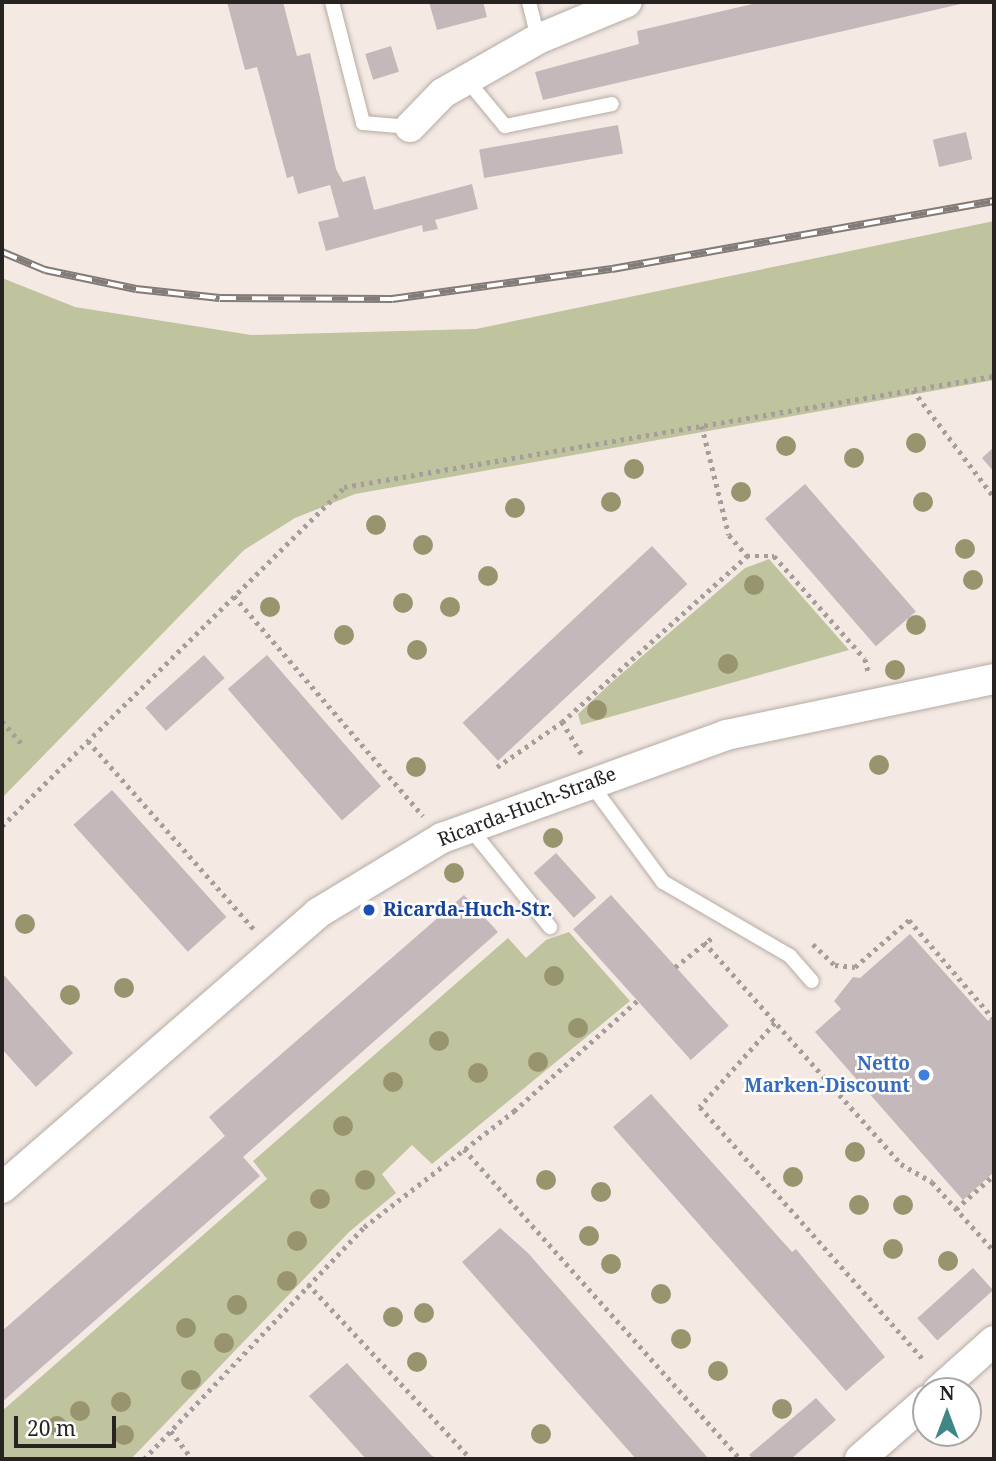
<!DOCTYPE html>
<meta charset="utf-8">
<style>
body{margin:0}
#map{position:relative;width:996px;height:1461px;overflow:hidden;background:#f4e9e3;font-family:"Noto Serif",serif}
div>[style]{position:absolute}
.green>*{inset:0;background:#bfc39e}
.building>*{inset:0;background:#c4b8bb;transform-origin:0 0}
.path>*{height:4.5px;margin-top:-2.25px;transform-origin:0;background:repeating-linear-gradient(90deg,#a69e9a 0 3.5px,transparent 0 8.5px)}
.roads{filter:drop-shadow(0 0 2px #b5aba5) drop-shadow(0 0 2px #b5aba5)}
.lane>*{height:14px;margin:-7px;padding:0 7px;transform-origin:7px;border-radius:7px;background:#fff}
.street>*{height:30px;margin:-15px;padding:0 15px;transform-origin:15px;border-radius:15px;background:#fff}
.rail>*{height:8px;margin-top:-4px;transform-origin:0;background:repeating-linear-gradient(90deg,#fff 0 16px,#827b77 0 32px);box-sizing:border-box;border-block:2px solid #827b77}
.trees>*{width:20px;height:20px;margin:-10px;border-radius:50%;background:#98956e}
.dots>*{width:19px;height:19px;translate:-50% -50%;box-sizing:border-box;border:4px solid #fff;border-radius:50%}
span{translate:-50% -50%;white-space:nowrap;text-align:center;line-height:1.15;-webkit-text-stroke:5px #fff;paint-order:stroke}
.street-label{font-size:19px;color:#272321}
.transit-label{font-size:19px;color:#164399;font-weight:700}
.left{translate:0 -50%;text-align:left}
.shop-label{font-size:19px;color:#366cbe;font-weight:700}
.right{translate:-100% -50%;text-align:right}
.frame{position:absolute;inset:0;border:4px solid #272321;pointer-events:none}
.north{position:absolute;left:912px;top:1377px;width:70px;height:70px;box-sizing:border-box;background:#fff;border:2px solid #a9a7a6;border-radius:50%;rotate:0deg;font-size:19px;font-weight:700;line-height:28px;text-align:center;color:#272321}
.north::after{content:'';display:block;margin:auto;width:24px;height:32px;background:#3f8784;clip-path:polygon(50% 0,100% 100%,50% 72%,0 100%)}
.scale{position:absolute;left:14px;top:1416px;width:102px;height:32px;box-sizing:border-box;border:4px solid #272321;border-top:0;padding-left:9px;font-size:21px;line-height:24px;white-space:nowrap;color:#272321;-webkit-text-stroke:5px #fff;paint-order:stroke}
</style>
<div id="map">
<div class="green">
<div style="clip-path:polygon(994px 221px,994px 380px,355px 494px,295px 518px,244px 550px,2px 798px,2px 278px,75px 307px,251px 335px,476px 329px)"></div>
<div style="clip-path:polygon(769px 559px,849px 650px,581px 725px,578px 714px,612px 682px,745px 568px)"></div>
<div style="clip-path:polygon(569px 932px,630px 1001px,432px 1164px,412px 1145px,382px 1174px,396px 1193px,349px 1232px,131px 1459px,2px 1459px,2px 1411px,267px 1179px,253px 1161px,508px 938px,526px 958px,546px 940px)"></div>
</div>
<div class="building">
<div style="clip-path:polygon(227px 2px,283px 2px,297px 56px,310px 53px,336px 169px,343px 182px,365px 176px,374px 210px,472px 184px,478px 209px,435px 220px,438px 229px,423px 232px,422px 225px,326px 251px,318px 222px,339px 217px,330px 185px,298px 194px,293px 176px,287px 178px,257px 67px,245px 70px)"></div>
<div style="clip-path:polygon(429px 2px,483px 2px,487px 17px,437px 30px)"></div>
<div style="clip-path:polygon(761px 2px,965px 3px,543px 100px,535px 72px,639px 44px,637px 31px)"></div>
<div style="left:391px;top:46px;width:27px;height:27px;rotate:73deg"></div>
<div style="left:618px;top:125px;width:29px;height:141px;rotate:80deg"></div>
<div style="left:966px;top:132px;width:28px;height:34px;rotate:77deg"></div>
<div style="clip-path:polygon(994px 447px,994px 472px,982px 458px)"></div>
<div style="left:805px;top:484px;width:169px;height:53px;rotate:49deg"></div>
<div style="left:652px;top:546px;width:52px;height:259px;rotate:47deg"></div>
<div style="left:204px;top:655px;width:31px;height:79px;rotate:48deg"></div>
<div style="left:267px;top:655px;width:174px;height:52px;rotate:49deg"></div>
<div style="left:112px;top:790px;width:171px;height:52px;rotate:48deg"></div>
<div style="left:556px;top:853px;width:60px;height:30px;rotate:48deg"></div>
<div style="clip-path:polygon(464px 895px,498px 932px,243px 1157px,260px 1176px,2px 1402px,2px 1331px,225px 1136px,209px 1117px)"></div>
<div style="left:611px;top:895px;width:176px;height:51px;rotate:48deg"></div>
<div style="clip-path:polygon(910px 934px,988px 1021px,994px 1015px,994px 1172px,963px 1200px,815px 1032px,841px 1009px,834px 1001px,853px 977px,860px 978px)"></div>
<div style="clip-path:polygon(2px 973px,73px 1053px,36px 1087px,2px 1049px)"></div>
<div style="clip-path:polygon(651px 1094px,792px 1252px,796px 1249px,885px 1357px,846px 1391px,613px 1127px)"></div>
<div style="clip-path:polygon(500px 1228px,528px 1253px,708px 1458px,636px 1459px,462px 1262px)"></div>
<div style="left:973px;top:1268px;width:30px;height:75px;rotate:48deg"></div>
<div style="clip-path:polygon(347px 1363px,432px 1456px,440px 1459px,366px 1459px,309px 1396px)"></div>
<div style="clip-path:polygon(816px 1398px,836px 1420px,791px 1459px,753px 1459px,749px 1455px)"></div>
</div>
<div class="path">
<div style="left:913px;top:390px;width:134px;rotate:52.9deg"></div>
<div style="left:702px;top:426px;width:112px;rotate:76.1deg"></div>
<div style="left:729px;top:535px;width:28px;rotate:49deg"></div>
<div style="left:747px;top:556px;width:27px"></div>
<div style="left:774px;top:556px;width:137px;rotate:48.5deg"></div>
<div style="left:865px;top:659px;width:16px;rotate:75deg"></div>
<div style="left:234px;top:596px;width:290px;rotate:49.3deg"></div>
<div style="left:2px;top:721px;width:29px;rotate:49deg"></div>
<div style="left:88px;top:741px;width:251px;rotate:48.6deg"></div>
<div style="left:581px;top:754px;width:37px;rotate:-121deg"></div>
<div style="left:562px;top:722px;width:249px;rotate:-41.9deg"></div>
<div style="left:497px;top:767px;width:79px;rotate:-34.7deg"></div>
<div style="left:2px;top:826px;width:482px;rotate:-44.7deg"></div>
<div style="left:344px;top:487px;width:659px;rotate:-9.69deg"></div>
<div style="left:704px;top:942px;width:297px;rotate:48.4deg"></div>
<div style="left:901px;top:1164px;width:36px;rotate:30deg"></div>
<div style="left:932px;top:1182px;width:93px;rotate:48.1deg"></div>
<div style="left:813px;top:944px;width:30px;rotate:44deg"></div>
<div style="left:835px;top:965px;width:20px;rotate:6deg"></div>
<div style="left:855px;top:967px;width:72px;rotate:-41deg"></div>
<div style="left:909px;top:920px;width:128px;rotate:49.4deg"></div>
<div style="left:675px;top:967px;width:48px;rotate:-38.3deg"></div>
<div style="left:775px;top:1023px;width:113px;rotate:131.8deg"></div>
<div style="left:700px;top:1107px;width:338px;rotate:48.5deg"></div>
<div style="left:464px;top:1149px;width:415px;rotate:48.3deg"></div>
<div style="left:956px;top:1209px;width:51px;rotate:-41.8deg"></div>
<div style="left:308px;top:1284px;width:239px;rotate:47deg"></div>
<div style="left:171px;top:1431px;width:35px;rotate:53deg"></div>
<div style="left:144px;top:1459px;width:320px;rotate:-46.5deg"></div>
<div style="left:364px;top:1227px;width:190px;rotate:-37.7deg"></div>
<div style="left:514px;top:1111px;width:165px;rotate:-41.8deg"></div>
</div>
<div class="roads">
<div class="lane">
<div style="left:332px;top:2px;width:125px;rotate:75.6deg"></div>
<div style="left:363px;top:123px;width:47px;rotate:4.9deg"></div>
<div style="left:529px;top:2px;width:38px;rotate:76deg"></div>
<div style="left:467px;top:80px;width:60px;rotate:50.4deg"></div>
<div style="left:505px;top:126px;width:109px;rotate:-11.6deg"></div>
<div style="left:590px;top:783px;width:123px;rotate:53.6deg"></div>
<div style="left:663px;top:882px;width:147px;rotate:30.2deg"></div>
<div style="left:790px;top:956px;width:33px;rotate:49deg"></div>
<div style="left:469px;top:827px;width:129px;rotate:51deg"></div>
</div>
<div class="street">
<div style="left:410px;top:127px;width:47px;rotate:-45.9deg"></div>
<div style="left:443px;top:93px;width:109px;rotate:-29.6deg"></div>
<div style="left:538px;top:39px;width:96px;rotate:-22.6deg"></div>
<div style="left:2px;top:1188px;width:419px;rotate:-41deg"></div>
<div style="left:318px;top:913px;width:145px;rotate:-31.2deg"></div>
<div style="left:442px;top:838px;width:302px;rotate:-19.9deg"></div>
<div style="left:726px;top:735px;width:274px;rotate:-11.8deg"></div>
<div style="left:938px;top:1391px;width:75px;rotate:-41.8deg"></div>
<div style="left:860px;top:1459px;width:88px;rotate:-41.3deg"></div>
</div>
</div>
<div class="rail">
<div style="left:2px;top:252px;width:47px;rotate:22.7deg"></div>
<div style="left:45px;top:270px;width:93px;rotate:11.8deg"></div>
<div style="left:136px;top:289px;width:84px;rotate:6.1deg"></div>
<div style="left:220px;top:298px;width:172px;rotate:0.3deg"></div>
<div style="left:392px;top:299px;width:222px;rotate:-7.8deg"></div>
<div style="left:612px;top:269px;width:388px;rotate:-10.1deg"></div>
</div>
<div class="trees">
<div style="left:916px;top:443px"></div>
<div style="left:786px;top:446px"></div>
<div style="left:854px;top:458px"></div>
<div style="left:634px;top:469px"></div>
<div style="left:741px;top:492px"></div>
<div style="left:611px;top:502px"></div>
<div style="left:923px;top:502px"></div>
<div style="left:515px;top:508px"></div>
<div style="left:376px;top:525px"></div>
<div style="left:423px;top:545px"></div>
<div style="left:965px;top:549px"></div>
<div style="left:488px;top:576px"></div>
<div style="left:973px;top:580px"></div>
<div style="left:754px;top:585px"></div>
<div style="left:403px;top:603px"></div>
<div style="left:270px;top:607px"></div>
<div style="left:450px;top:607px"></div>
<div style="left:916px;top:625px"></div>
<div style="left:344px;top:635px"></div>
<div style="left:417px;top:650px"></div>
<div style="left:728px;top:664px"></div>
<div style="left:895px;top:670px"></div>
<div style="left:597px;top:710px"></div>
<div style="left:879px;top:765px"></div>
<div style="left:416px;top:767px"></div>
<div style="left:553px;top:838px"></div>
<div style="left:454px;top:873px"></div>
<div style="left:25px;top:924px"></div>
<div style="left:554px;top:976px"></div>
<div style="left:124px;top:988px"></div>
<div style="left:70px;top:995px"></div>
<div style="left:578px;top:1028px"></div>
<div style="left:439px;top:1041px"></div>
<div style="left:538px;top:1062px"></div>
<div style="left:478px;top:1073px"></div>
<div style="left:393px;top:1082px"></div>
<div style="left:343px;top:1126px"></div>
<div style="left:855px;top:1152px"></div>
<div style="left:793px;top:1177px"></div>
<div style="left:365px;top:1180px"></div>
<div style="left:546px;top:1180px"></div>
<div style="left:601px;top:1192px"></div>
<div style="left:320px;top:1199px"></div>
<div style="left:859px;top:1205px"></div>
<div style="left:903px;top:1205px"></div>
<div style="left:589px;top:1236px"></div>
<div style="left:297px;top:1241px"></div>
<div style="left:893px;top:1249px"></div>
<div style="left:948px;top:1261px"></div>
<div style="left:611px;top:1264px"></div>
<div style="left:287px;top:1281px"></div>
<div style="left:661px;top:1294px"></div>
<div style="left:237px;top:1305px"></div>
<div style="left:424px;top:1313px"></div>
<div style="left:393px;top:1317px"></div>
<div style="left:186px;top:1328px"></div>
<div style="left:681px;top:1339px"></div>
<div style="left:224px;top:1343px"></div>
<div style="left:417px;top:1362px"></div>
<div style="left:718px;top:1371px"></div>
<div style="left:191px;top:1380px"></div>
<div style="left:121px;top:1402px"></div>
<div style="left:782px;top:1409px"></div>
<div style="left:80px;top:1411px"></div>
<div style="left:57px;top:1426px"></div>
<div style="left:541px;top:1434px"></div>
<div style="left:124px;top:1435px"></div>
</div>
<div class="dots">
<div style="left:369px;top:910px;background:#1a4fb4"></div>
<div style="left:924px;top:1075px;background:#3f7fe0"></div>
</div>
<div class="street-label">
<span style="left:527px;top:807px;rotate:-21deg">Ricarda-Huch-Straße</span>
</div>
<div class="transit-label">
<span class="left" style="left:383px;top:910px">Ricarda-Huch-Str.</span>
</div>
<div class="shop-label">
<span class="right" style="left:910px;top:1075px">Netto<br>Marken-Discount</span>
</div>
<div class="frame"></div>
<div class="north">N</div>
<div class="scale">20 m</div>
</div>
